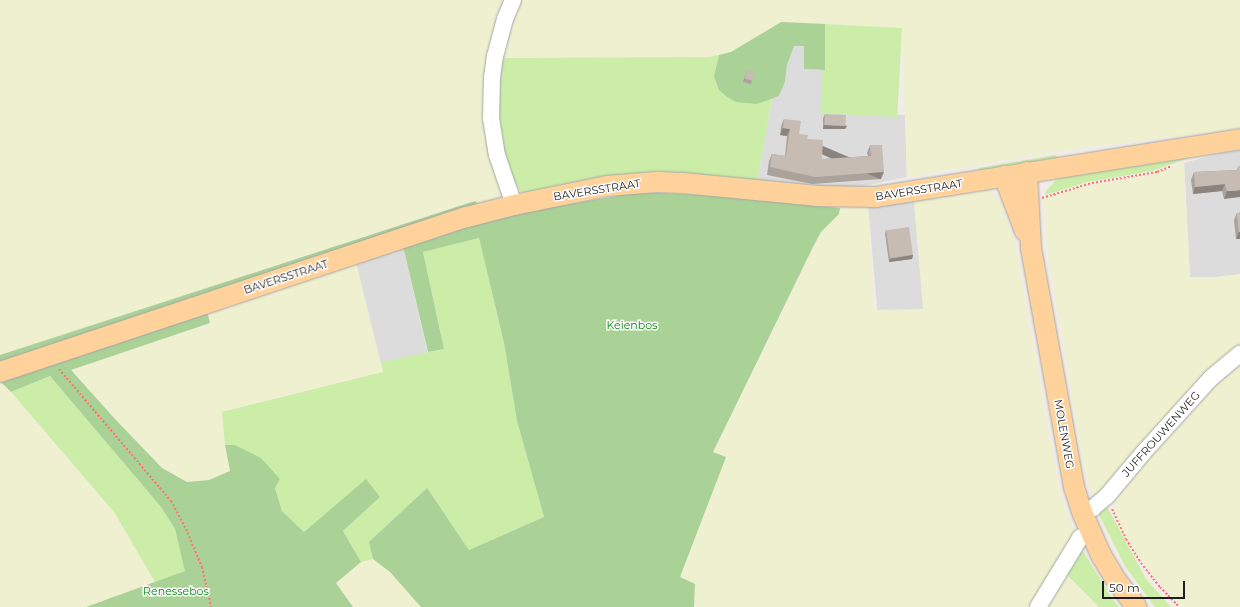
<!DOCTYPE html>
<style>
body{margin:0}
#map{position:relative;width:1240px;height:607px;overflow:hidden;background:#f1ece5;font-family:Montserrat,sans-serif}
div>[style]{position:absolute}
.residential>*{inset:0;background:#dddcdc;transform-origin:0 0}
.farmland>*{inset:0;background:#eef0cf}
.grass>*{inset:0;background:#cceda8;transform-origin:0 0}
.forest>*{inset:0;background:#aad297}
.path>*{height:2px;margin-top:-1px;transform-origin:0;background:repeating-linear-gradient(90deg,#ff7468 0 2px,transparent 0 4px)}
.roads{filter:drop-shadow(0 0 1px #a6a6a6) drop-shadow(0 0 1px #a6a6a6)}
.minor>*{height:16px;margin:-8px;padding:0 8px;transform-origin:8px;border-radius:8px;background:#fff}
.major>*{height:20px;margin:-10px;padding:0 10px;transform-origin:10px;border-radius:10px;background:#ffd29c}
.wall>*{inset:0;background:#aaa29b}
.shaded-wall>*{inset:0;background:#8b847e;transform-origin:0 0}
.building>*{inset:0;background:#c6bcb4;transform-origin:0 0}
span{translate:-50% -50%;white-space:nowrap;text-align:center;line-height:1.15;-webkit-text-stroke:3px #fff;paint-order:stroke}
.street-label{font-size:11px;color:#1f1f1f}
.park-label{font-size:11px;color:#05850d}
.scale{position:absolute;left:1102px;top:581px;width:83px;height:18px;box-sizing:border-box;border:2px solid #1f1f1f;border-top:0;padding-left:5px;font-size:12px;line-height:14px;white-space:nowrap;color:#1f1f1f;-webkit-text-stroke:3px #fff;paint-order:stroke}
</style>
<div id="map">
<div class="residential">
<div style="clip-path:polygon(793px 46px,804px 46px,804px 69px,825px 70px,825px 113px,905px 115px,907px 177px,854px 188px,824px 188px,757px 182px,772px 98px,779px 96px,785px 82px,787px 65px)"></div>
<div style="clip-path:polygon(1240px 150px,1240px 274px,1217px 277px,1190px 277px,1184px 163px,1221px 153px)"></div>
<div style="left:914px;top:202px;width:107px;height:46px;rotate:85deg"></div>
<div style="left:403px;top:246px;width:109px;height:50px;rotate:77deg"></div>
</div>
<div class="farmland">
<div style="clip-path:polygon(0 0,507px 0,502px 10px,498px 181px,500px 190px,498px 197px,479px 206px,474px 201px,0 355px)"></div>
<div style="clip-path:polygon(520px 0,1240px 0,1240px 129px,1071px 149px,907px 177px,902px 28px,781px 22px,731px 52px,709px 57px,501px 58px,510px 25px)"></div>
<div style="clip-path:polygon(1184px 163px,1190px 277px,1217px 277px,1240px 274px,1240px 349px,1095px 500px,1085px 473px,1046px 240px,1044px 199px,1086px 186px,1152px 175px)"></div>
<div style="clip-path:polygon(987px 190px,1002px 202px,1015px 244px,1059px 489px,1075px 537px,1032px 607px,694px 607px,695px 584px,680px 577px,726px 457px,713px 452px,821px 232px,839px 214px,840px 208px,868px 207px,873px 310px,923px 309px,914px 202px)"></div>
<div style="clip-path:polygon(356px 262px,383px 372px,222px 412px,225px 445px,230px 471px,209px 480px,187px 482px,162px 468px,115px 419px,71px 370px,210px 324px,207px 311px)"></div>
<div style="clip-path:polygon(1240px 359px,1240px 607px,1181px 607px,1141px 560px,1121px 526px,1114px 508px,1114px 494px,1131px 471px)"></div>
<div style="clip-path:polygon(0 381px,114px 512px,155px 582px,86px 607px,0 607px)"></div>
<div style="clip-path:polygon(373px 559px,390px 572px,421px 607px,353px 607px,336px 583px,361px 562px)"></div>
<div style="clip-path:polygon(1063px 572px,1099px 607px,1043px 607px)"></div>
</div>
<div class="grass">
<div style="left:825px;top:24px;width:77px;height:89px;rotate:3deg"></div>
<div style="clip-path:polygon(719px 55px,714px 76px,757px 104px,772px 98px,757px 182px,659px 171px,599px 177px,528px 192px,521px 192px,515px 183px,509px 170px,503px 150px,499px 128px,497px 102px,501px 58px,709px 57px)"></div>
<div style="clip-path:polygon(1206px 152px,1152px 171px,1087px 182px,1045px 195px,1046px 191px,1055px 181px,1066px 176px)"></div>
<div style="clip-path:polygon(1055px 155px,1059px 158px,978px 171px,979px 168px)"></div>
<div style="clip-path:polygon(479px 238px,504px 343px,517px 421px,544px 517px,469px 550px,427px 488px,370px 542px,373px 559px,361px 562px,343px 531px,380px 497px,366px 480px,304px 532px,282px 511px,275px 488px,235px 445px,225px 445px,222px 412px,383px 372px,381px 362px,444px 349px,423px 252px)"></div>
<div style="clip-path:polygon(50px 376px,161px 507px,175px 529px,186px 571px,155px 582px,114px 512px,11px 392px)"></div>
<div style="clip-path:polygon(1106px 505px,1146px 579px,1171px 607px,1155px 607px,1125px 566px,1098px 513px)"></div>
<div style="clip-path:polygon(1081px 548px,1111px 597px,1119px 607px,1099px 607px,1066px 574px)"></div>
</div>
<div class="forest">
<div style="clip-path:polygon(781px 22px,825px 24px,825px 70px,804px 69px,804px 46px,794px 46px,787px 65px,785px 82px,779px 96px,757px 104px,736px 102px,727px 97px,719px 90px,714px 76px,719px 55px,731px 52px)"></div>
<div style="clip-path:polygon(641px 192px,703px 195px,840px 208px,839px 214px,821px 232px,813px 247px,713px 452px,726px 457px,680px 577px,695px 584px,694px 607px,421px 607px,390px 572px,373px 559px,369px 542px,427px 488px,469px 550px,544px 517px,517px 421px,504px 343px,479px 238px,423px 252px,444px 349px,428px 352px,403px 246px,510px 214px)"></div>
<div style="clip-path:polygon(475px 201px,479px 206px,0 363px,0 355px)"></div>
<div style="clip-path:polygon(207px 311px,210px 323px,71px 370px,115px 419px,162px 468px,187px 482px,209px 480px,230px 471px,225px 445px,235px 445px,261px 458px,280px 479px,275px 488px,282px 511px,304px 532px,366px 479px,380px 497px,343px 531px,361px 562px,336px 583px,353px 607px,86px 607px,185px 571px,175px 529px,161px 507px,50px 376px,11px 392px,0 381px)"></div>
</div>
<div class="path">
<div style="left:1042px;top:198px;width:52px;rotate:-16.7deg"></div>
<div style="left:1092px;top:183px;width:66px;rotate:-9.6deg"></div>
<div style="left:1157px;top:172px;width:16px;rotate:-22deg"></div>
<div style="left:59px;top:369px;width:173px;rotate:49.7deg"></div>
<div style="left:171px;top:501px;width:32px;rotate:62deg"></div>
<div style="left:186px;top:529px;width:41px;rotate:67.2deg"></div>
<div style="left:202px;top:567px;width:41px;rotate:77.3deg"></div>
<div style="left:1112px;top:509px;width:33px;rotate:65deg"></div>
<div style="left:1126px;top:539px;width:28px;rotate:58deg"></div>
<div style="left:1141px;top:563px;width:31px;rotate:52deg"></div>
<div style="left:1160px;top:587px;width:28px;rotate:46deg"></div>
</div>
<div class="roads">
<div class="minor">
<div style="left:513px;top:0;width:21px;rotate:113deg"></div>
<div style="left:505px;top:19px;width:38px;rotate:105deg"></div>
<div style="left:495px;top:56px;width:22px;rotate:98deg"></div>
<div style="left:492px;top:78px;width:40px;rotate:91.4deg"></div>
<div style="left:491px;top:118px;width:37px;rotate:81deg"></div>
<div style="left:497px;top:155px;width:53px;rotate:71.2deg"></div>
<div style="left:1082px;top:512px;width:12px;rotate:-20deg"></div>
<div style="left:1093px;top:508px;width:18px;rotate:-41deg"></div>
<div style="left:1107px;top:496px;width:56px;rotate:-50.1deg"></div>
<div style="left:1143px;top:453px;width:101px;rotate:-47.8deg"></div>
<div style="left:1211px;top:378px;width:38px;rotate:-40deg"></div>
<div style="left:1038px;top:607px;width:81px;rotate:-58.7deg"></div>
<div style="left:1080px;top:538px;width:12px;rotate:-35deg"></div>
</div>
<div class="major">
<div style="left:1027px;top:172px;width:76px;rotate:87deg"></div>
<div style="left:1031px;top:248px;width:243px;rotate:79.8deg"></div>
<div style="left:1074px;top:487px;width:26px;rotate:72deg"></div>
<div style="left:1082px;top:512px;width:47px;rotate:66.2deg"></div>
<div style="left:1101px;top:555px;width:29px;rotate:59deg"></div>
<div style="left:1116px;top:580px;width:34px;rotate:53deg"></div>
<div style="left:1004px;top:176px;width:59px;rotate:69.1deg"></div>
<div style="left:0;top:372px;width:492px;rotate:-18.4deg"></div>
<div style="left:467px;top:217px;width:49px;rotate:-14.3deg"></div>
<div style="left:514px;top:205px;width:95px;rotate:-11.5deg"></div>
<div style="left:607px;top:186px;width:50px;rotate:-4.6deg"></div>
<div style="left:657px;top:182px;width:26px;rotate:2deg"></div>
<div style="left:683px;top:183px;width:136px;rotate:5.5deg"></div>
<div style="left:818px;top:196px;width:57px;rotate:1deg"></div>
<div style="left:875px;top:197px;width:370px;rotate:-9deg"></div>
</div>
</div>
<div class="wall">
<div style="clip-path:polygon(747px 70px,752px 81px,751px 84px,743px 82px)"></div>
<div style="clip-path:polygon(825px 114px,847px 126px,845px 129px,823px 129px,823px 118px)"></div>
<div style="clip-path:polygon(784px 119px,799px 134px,807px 139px,822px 159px,868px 156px,867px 153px,870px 145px,881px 179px,812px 184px,767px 175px,769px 161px,772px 154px,785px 156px,787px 136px,780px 135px,781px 126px)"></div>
<div style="clip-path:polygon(1240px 166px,1224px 199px,1222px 191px,1193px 194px,1191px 180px,1194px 172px,1237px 170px,1238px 167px)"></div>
<div style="clip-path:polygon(1237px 213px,1240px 239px,1236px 239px,1234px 220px)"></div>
<div style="clip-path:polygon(886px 230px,913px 255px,912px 259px,889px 262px,885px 234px)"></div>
</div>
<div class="shaded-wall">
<div style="clip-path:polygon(824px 125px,847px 126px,845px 129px,823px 129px)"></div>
<div style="clip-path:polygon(783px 128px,790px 129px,787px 136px,780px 135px)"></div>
<div style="left:884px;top:172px;width:8px;height:69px;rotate:113deg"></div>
<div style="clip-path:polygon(1225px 184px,1222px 191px,1193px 194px,1195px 187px)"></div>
<div style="clip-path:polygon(1240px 190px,1240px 197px,1224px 199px,1227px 191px)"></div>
<div style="clip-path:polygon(1239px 232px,1240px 232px,1240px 239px,1236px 239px)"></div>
<div style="clip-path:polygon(913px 255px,912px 259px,889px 262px,890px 259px)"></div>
</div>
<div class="building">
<div style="left:747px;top:70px;width:8px;height:9px;rotate:14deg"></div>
<div style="left:825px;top:114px;width:21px;height:11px;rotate:3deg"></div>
<div style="clip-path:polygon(784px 119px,801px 121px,799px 134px,808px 135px,807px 139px,823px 140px,822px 159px,871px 156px,870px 145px,882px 145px,884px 172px,815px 177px,770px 167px,772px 154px,786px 156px,790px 129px,783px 128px)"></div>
<div style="clip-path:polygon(1240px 166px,1240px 190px,1227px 191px,1225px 184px,1195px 187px,1194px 172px,1238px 170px,1238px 167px)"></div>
<div style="clip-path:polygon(1240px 212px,1240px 232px,1239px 232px,1237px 213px)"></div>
<div style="left:909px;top:227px;width:28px;height:23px;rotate:82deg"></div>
</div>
<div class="street-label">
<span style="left:597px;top:190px;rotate:-9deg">BAVERSSTRAAT</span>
<span style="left:919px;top:190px;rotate:-9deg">BAVERSSTRAAT</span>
<span style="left:286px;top:277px;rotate:-18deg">BAVERSSTRAAT</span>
<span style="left:1064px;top:434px;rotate:80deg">MOLENWEG</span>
<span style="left:1161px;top:434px;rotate:-48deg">JUFFROUWENWEG</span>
</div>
<div class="park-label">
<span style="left:632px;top:325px">Keienbos</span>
<span style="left:176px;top:591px">Renessebos</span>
</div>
<div class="scale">50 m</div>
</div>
